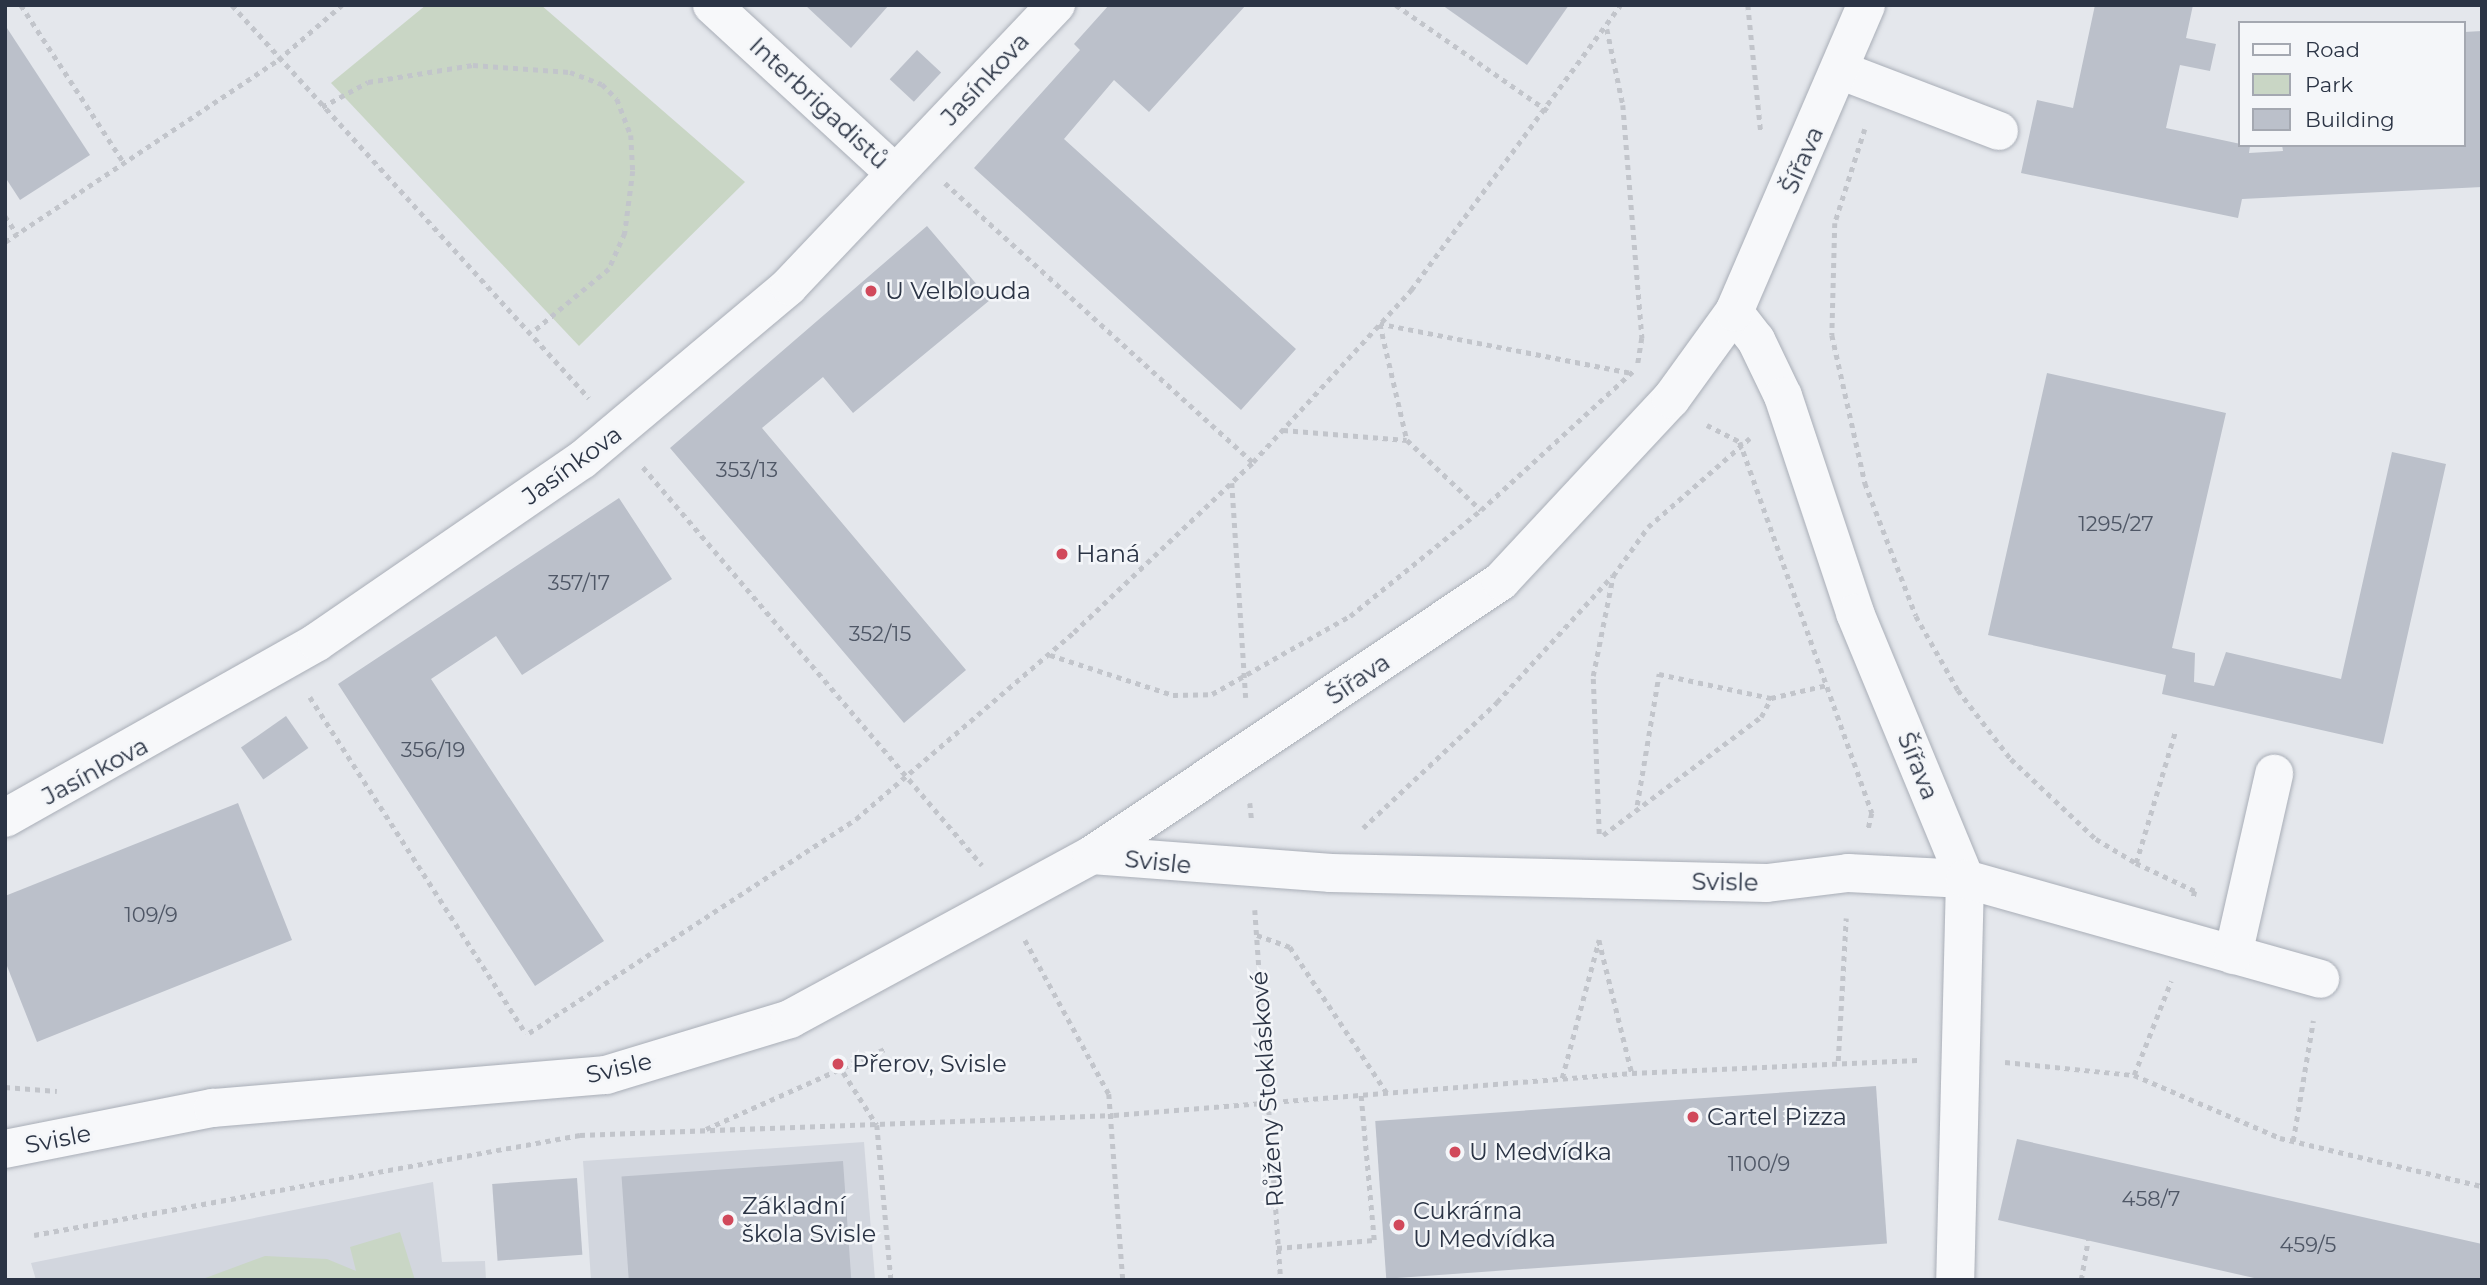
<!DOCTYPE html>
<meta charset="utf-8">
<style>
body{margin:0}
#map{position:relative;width:2487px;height:1285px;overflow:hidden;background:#e4e7ec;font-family:Montserrat,sans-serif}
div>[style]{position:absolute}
.built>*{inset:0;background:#d2d6de}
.green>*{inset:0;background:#c9d6c5}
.building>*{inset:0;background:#bbc0ca;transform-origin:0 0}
.path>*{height:4.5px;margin-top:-2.25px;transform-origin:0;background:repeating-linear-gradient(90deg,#c2c5cb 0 5px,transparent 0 10px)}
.roads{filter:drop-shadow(0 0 2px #a9aeb7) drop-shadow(0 0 2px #a9aeb7)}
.minor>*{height:38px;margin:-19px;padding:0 19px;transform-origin:19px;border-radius:19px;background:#f7f8fa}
.dots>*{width:19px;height:19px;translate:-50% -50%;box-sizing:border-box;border:4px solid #f4f6f9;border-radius:50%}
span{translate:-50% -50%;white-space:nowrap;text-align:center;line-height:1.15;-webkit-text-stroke:5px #f4f6f9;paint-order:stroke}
.number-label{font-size:21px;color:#4f5766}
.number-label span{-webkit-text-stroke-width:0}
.street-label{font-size:24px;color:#2b3445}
.poi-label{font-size:24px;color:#2b3445}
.left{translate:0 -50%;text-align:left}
.frame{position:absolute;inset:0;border:7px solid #2b3445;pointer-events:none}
.legend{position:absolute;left:2238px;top:21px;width:228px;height:126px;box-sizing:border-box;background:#f4f6f9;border:2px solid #a4a8b1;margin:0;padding:9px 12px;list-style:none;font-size:21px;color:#2b3445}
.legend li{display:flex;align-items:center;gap:14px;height:35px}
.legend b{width:35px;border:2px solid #a4a8b1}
</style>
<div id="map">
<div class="built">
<div style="clip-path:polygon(864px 1142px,875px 1280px,591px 1280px,583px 1161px)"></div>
<div style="clip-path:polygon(433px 1182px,442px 1262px,485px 1261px,486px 1280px,36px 1280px,31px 1263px)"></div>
</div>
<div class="green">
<div style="clip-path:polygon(426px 5px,541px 5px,745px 182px,579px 346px,331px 83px)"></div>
<div style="clip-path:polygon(400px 1232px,415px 1280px,200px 1280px,265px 1256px,327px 1259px,356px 1271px,350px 1247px)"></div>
</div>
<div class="building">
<div style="clip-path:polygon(805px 5px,889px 5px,851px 48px)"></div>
<div style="clip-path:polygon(1109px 5px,1246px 5px,1149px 112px,1114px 80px,1064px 139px,1296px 349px,1241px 410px,974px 168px,1080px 50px,1074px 44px)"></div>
<div style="clip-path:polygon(1442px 5px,1569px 5px,1527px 65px)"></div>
<div style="clip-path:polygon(2095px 5px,2193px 5px,2186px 38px,2216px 44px,2210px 71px,2180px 65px,2166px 128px,2250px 146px,2249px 153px,2283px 151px,2282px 145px,2464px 145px,2464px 32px,2482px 31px,2482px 187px,2242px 199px,2238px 218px,2021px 173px,2037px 100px,2073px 108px)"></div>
<div style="clip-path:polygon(5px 25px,90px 155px,20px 200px,5px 177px)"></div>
<div style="left:917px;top:50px;width:33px;height:40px;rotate:43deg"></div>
<div style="clip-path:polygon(927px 226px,990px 300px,853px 413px,823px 377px,762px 428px,966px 670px,904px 723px,670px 448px)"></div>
<div style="clip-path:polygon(2047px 373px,2226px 413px,2172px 648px,2195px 653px,2194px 682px,2214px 686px,2226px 652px,2341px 679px,2392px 452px,2446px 464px,2383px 744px,2162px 694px,2166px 675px,1988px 635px)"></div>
<div style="clip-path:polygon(619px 498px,672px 579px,522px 675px,496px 636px,431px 679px,604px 941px,535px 986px,338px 684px)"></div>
<div style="left:286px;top:716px;width:39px;height:55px;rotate:55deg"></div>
<div style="clip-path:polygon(238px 803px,292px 940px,37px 1042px,5px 961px,5px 896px)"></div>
<div style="left:1876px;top:1086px;width:158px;height:502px;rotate:86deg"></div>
<div style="clip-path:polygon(2017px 1139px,2482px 1244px,2482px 1280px,2263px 1280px,1998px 1220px)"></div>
<div style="left:843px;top:1161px;width:119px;height:222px;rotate:86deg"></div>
<div style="left:577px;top:1178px;width:77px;height:85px;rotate:86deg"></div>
</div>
<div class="path">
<div style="left:21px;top:5px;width:189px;rotate:56.9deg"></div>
<div style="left:232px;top:5px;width:531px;rotate:47.75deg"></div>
<div style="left:1396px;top:5px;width:185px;rotate:34.9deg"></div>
<div style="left:1748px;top:5px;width:129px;rotate:84.2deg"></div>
<div style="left:1607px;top:29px;width:78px;rotate:78.1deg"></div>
<div style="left:1623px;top:105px;width:234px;rotate:85.3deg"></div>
<div style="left:1642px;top:338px;width:26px;rotate:99deg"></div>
<div style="left:322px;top:107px;width:52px;rotate:-28.5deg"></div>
<div style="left:368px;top:82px;width:106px;rotate:-9.2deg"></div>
<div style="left:473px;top:65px;width:97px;rotate:4.1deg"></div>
<div style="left:570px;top:72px;width:34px;rotate:21deg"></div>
<div style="left:602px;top:84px;width:21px;rotate:45deg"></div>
<div style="left:617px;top:99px;width:39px;rotate:69deg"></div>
<div style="left:631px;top:135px;width:36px;rotate:87deg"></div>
<div style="left:633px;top:171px;width:63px;rotate:97.4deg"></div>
<div style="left:625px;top:233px;width:39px;rotate:114deg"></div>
<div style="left:609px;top:269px;width:100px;rotate:140.3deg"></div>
<div style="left:1865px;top:129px;width:99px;rotate:107.7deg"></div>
<div style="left:1835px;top:223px;width:112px;rotate:91.5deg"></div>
<div style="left:1832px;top:335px;width:152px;rotate:77.4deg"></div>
<div style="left:1865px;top:483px;width:142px;rotate:69deg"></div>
<div style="left:1916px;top:616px;width:85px;rotate:60.4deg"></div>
<div style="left:1958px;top:690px;width:87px;rotate:52.5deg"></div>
<div style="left:2011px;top:759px;width:117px;rotate:43.3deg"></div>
<div style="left:2096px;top:839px;width:47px;rotate:31deg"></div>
<div style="left:2136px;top:863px;width:137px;rotate:-73.4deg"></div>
<div style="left:945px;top:183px;width:416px;rotate:42.2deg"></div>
<div style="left:5px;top:216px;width:22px;rotate:56deg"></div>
<div style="left:5px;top:242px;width:328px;rotate:-33.7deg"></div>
<div style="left:278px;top:60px;width:84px;rotate:-40.7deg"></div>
<div style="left:1629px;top:373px;width:254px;rotate:-168.9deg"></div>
<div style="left:1380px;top:324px;width:119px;rotate:76.9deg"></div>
<div style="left:1407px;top:440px;width:102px;rotate:43.4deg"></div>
<div style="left:1481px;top:510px;width:206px;rotate:-42.4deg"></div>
<div style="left:1707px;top:425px;width:37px;rotate:27deg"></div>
<div style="left:1740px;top:442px;width:394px;rotate:70.4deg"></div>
<div style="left:1872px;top:813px;width:18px;rotate:103deg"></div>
<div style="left:1283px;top:430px;width:124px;rotate:4.6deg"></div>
<div style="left:643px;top:467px;width:523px;rotate:49.58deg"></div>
<div style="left:1232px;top:483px;width:215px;rotate:86.3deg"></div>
<div style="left:1050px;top:655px;width:129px;rotate:18deg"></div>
<div style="left:1173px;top:695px;width:39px;rotate:-1deg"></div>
<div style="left:1212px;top:694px;width:159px;rotate:-29.5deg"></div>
<div style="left:1350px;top:616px;width:169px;rotate:-39deg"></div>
<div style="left:310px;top:697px;width:400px;rotate:57.3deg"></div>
<div style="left:1250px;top:803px;width:19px;rotate:84deg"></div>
<div style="left:1637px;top:805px;width:133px;rotate:-80.5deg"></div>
<div style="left:1659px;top:674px;width:115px;rotate:12.1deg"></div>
<div style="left:1363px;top:828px;width:184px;rotate:-43.2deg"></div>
<div style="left:1497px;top:702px;width:171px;rotate:-47.6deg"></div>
<div style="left:1599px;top:834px;width:158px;rotate:-92.2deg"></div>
<div style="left:1593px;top:676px;width:102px;rotate:-78.7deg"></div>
<div style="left:1613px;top:576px;width:60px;rotate:-54.5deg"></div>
<div style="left:1648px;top:527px;width:135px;rotate:-41.1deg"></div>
<div style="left:1603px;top:835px;width:197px;rotate:-36.8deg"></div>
<div style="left:1761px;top:717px;width:21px;rotate:-62deg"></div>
<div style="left:1771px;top:698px;width:57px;rotate:-13.1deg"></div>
<div style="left:2136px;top:863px;width:65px;rotate:25.4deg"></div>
<div style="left:2195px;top:891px;width:8px;rotate:104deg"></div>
<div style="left:1255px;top:910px;width:371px;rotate:86deg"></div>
<div style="left:1257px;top:935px;width:35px;rotate:20deg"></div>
<div style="left:1290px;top:947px;width:175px;rotate:56.4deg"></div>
<div style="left:1025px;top:940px;width:175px;rotate:61.4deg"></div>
<div style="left:1109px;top:1094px;width:187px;rotate:85.7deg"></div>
<div style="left:1599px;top:940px;width:137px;rotate:76.1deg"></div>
<div style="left:529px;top:1033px;width:391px;rotate:-33.2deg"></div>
<div style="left:856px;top:819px;width:287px;rotate:-40.6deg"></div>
<div style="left:1074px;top:632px;width:247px;rotate:-43.5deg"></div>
<div style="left:1253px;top:462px;width:234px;rotate:-47.4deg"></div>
<div style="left:1411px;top:290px;width:353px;rotate:-53.7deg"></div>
<div style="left:1838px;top:1061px;width:143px;rotate:-86.8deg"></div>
<div style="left:2005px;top:1062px;width:130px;rotate:5.8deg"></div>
<div style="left:2134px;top:1075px;width:159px;rotate:23.3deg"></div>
<div style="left:2280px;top:1138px;width:208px;rotate:13.4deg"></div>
<div style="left:838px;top:1064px;width:72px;rotate:57.4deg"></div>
<div style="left:877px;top:1125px;width:156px;rotate:84.8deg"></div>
<div style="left:2134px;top:1075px;width:101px;rotate:-68.5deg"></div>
<div style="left:1562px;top:1078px;width:143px;rotate:-75deg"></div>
<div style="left:5px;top:1087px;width:52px;rotate:4.4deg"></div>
<div style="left:706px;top:1129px;width:198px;rotate:-24.1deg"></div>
<div style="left:2293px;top:1141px;width:122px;rotate:-80.5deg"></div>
<div style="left:34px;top:1235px;width:555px;rotate:-10.38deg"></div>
<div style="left:580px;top:1135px;width:534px;rotate:-2.14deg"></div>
<div style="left:1114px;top:1115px;width:520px;rotate:-4.64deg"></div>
<div style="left:1632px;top:1073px;width:286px;rotate:-2.6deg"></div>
<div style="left:1277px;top:1248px;width:97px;rotate:-4.7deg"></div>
<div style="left:1374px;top:1240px;width:145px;rotate:-95.2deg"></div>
<div style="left:2081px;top:1280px;width:41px;rotate:-80.1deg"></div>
</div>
<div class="roads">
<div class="minor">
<div style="left:712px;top:5px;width:248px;rotate:42.6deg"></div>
<div style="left:1842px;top:71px;width:168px;rotate:20.9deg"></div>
<div style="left:1734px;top:312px;width:36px;rotate:52deg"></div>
<div style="left:1756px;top:340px;width:62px;rotate:64.3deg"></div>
<div style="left:1783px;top:396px;width:229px;rotate:71.6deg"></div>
<div style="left:1855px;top:613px;width:288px;rotate:67.5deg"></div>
<div style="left:1965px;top:879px;width:401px;rotate:91.4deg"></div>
<div style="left:5px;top:818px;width:358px;rotate:-29.4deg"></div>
<div style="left:317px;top:642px;width:321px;rotate:-34.5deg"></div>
<div style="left:582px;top:460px;width:270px;rotate:-40deg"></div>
<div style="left:789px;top:286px;width:388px;rotate:-46.5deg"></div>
<div style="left:1092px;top:855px;width:240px;rotate:4.3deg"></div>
<div style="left:1331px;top:873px;width:436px;rotate:1.3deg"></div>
<div style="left:1767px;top:883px;width:82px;rotate:-7deg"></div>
<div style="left:1848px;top:873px;width:117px;rotate:2.9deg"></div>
<div style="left:1965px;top:879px;width:369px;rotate:15.7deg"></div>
<div style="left:2233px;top:955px;width:186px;rotate:-77.2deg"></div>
<div style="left:5px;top:1149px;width:212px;rotate:-11.2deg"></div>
<div style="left:213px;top:1108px;width:394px;rotate:-4.8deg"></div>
<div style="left:606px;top:1075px;width:192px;rotate:-16.9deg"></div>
<div style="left:790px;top:1019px;width:344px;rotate:-28.5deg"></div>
<div style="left:1092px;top:855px;width:492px;rotate:-33.8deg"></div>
<div style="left:1501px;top:581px;width:249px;rotate:-47deg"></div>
<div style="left:1671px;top:399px;width:107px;rotate:-54.1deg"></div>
<div style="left:1734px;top:312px;width:334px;rotate:-66.7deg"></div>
</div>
</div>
<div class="dots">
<div style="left:871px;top:291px;background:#d1495b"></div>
<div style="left:1062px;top:554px;background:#d1495b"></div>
<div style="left:838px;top:1064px;background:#d1495b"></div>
<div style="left:1693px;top:1117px;background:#d1495b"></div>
<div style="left:1455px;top:1152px;background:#d1495b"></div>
<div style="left:728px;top:1220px;background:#d1495b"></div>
<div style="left:1399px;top:1225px;background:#d1495b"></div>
</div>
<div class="number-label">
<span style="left:747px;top:470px">353/13</span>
<span style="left:2116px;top:524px">1295/27</span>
<span style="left:579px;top:583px">357/17</span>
<span style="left:880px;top:634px">352/15</span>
<span style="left:433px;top:750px">356/19</span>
<span style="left:151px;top:915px">109/9</span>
<span style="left:1759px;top:1164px">1100/9</span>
<span style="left:2151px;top:1199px">458/7</span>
<span style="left:2308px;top:1245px">459/5</span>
</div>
<div class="street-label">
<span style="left:985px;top:79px;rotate:-47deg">Jasínkova</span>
<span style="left:819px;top:103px;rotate:43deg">Interbrigadistů</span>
<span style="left:1802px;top:160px;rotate:-66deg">Šířava</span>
<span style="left:572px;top:465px;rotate:-36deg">Jasínkova</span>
<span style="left:1358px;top:679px;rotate:-34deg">Šířava</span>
<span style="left:1918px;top:766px;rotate:68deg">Šířava</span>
<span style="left:95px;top:771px;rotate:-28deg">Jasínkova</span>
<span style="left:1158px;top:862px;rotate:6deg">Svisle</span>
<span style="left:1725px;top:882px;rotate:1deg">Svisle</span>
<span style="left:619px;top:1068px;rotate:-13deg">Svisle</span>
<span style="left:1267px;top:1089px;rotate:-94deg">Růženy Stokláskové</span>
<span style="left:58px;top:1139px;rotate:-11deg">Svisle</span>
</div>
<div class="poi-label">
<span class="left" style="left:885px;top:291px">U Velblouda</span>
<span class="left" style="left:1076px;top:554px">Haná</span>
<span class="left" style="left:852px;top:1064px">Přerov, Svisle</span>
<span class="left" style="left:1707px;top:1117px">Cartel Pizza</span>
<span class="left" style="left:1469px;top:1152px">U Medvídka</span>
<span class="left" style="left:742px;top:1220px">Základní<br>škola Svisle</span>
<span class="left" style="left:1413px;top:1225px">Cukrárna<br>U Medvídka</span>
</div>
<div class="frame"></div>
<ul class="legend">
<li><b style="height:9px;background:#f7f8fa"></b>Road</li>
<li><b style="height:19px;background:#c9d6c5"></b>Park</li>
<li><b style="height:19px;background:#bbc0ca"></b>Building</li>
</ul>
</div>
